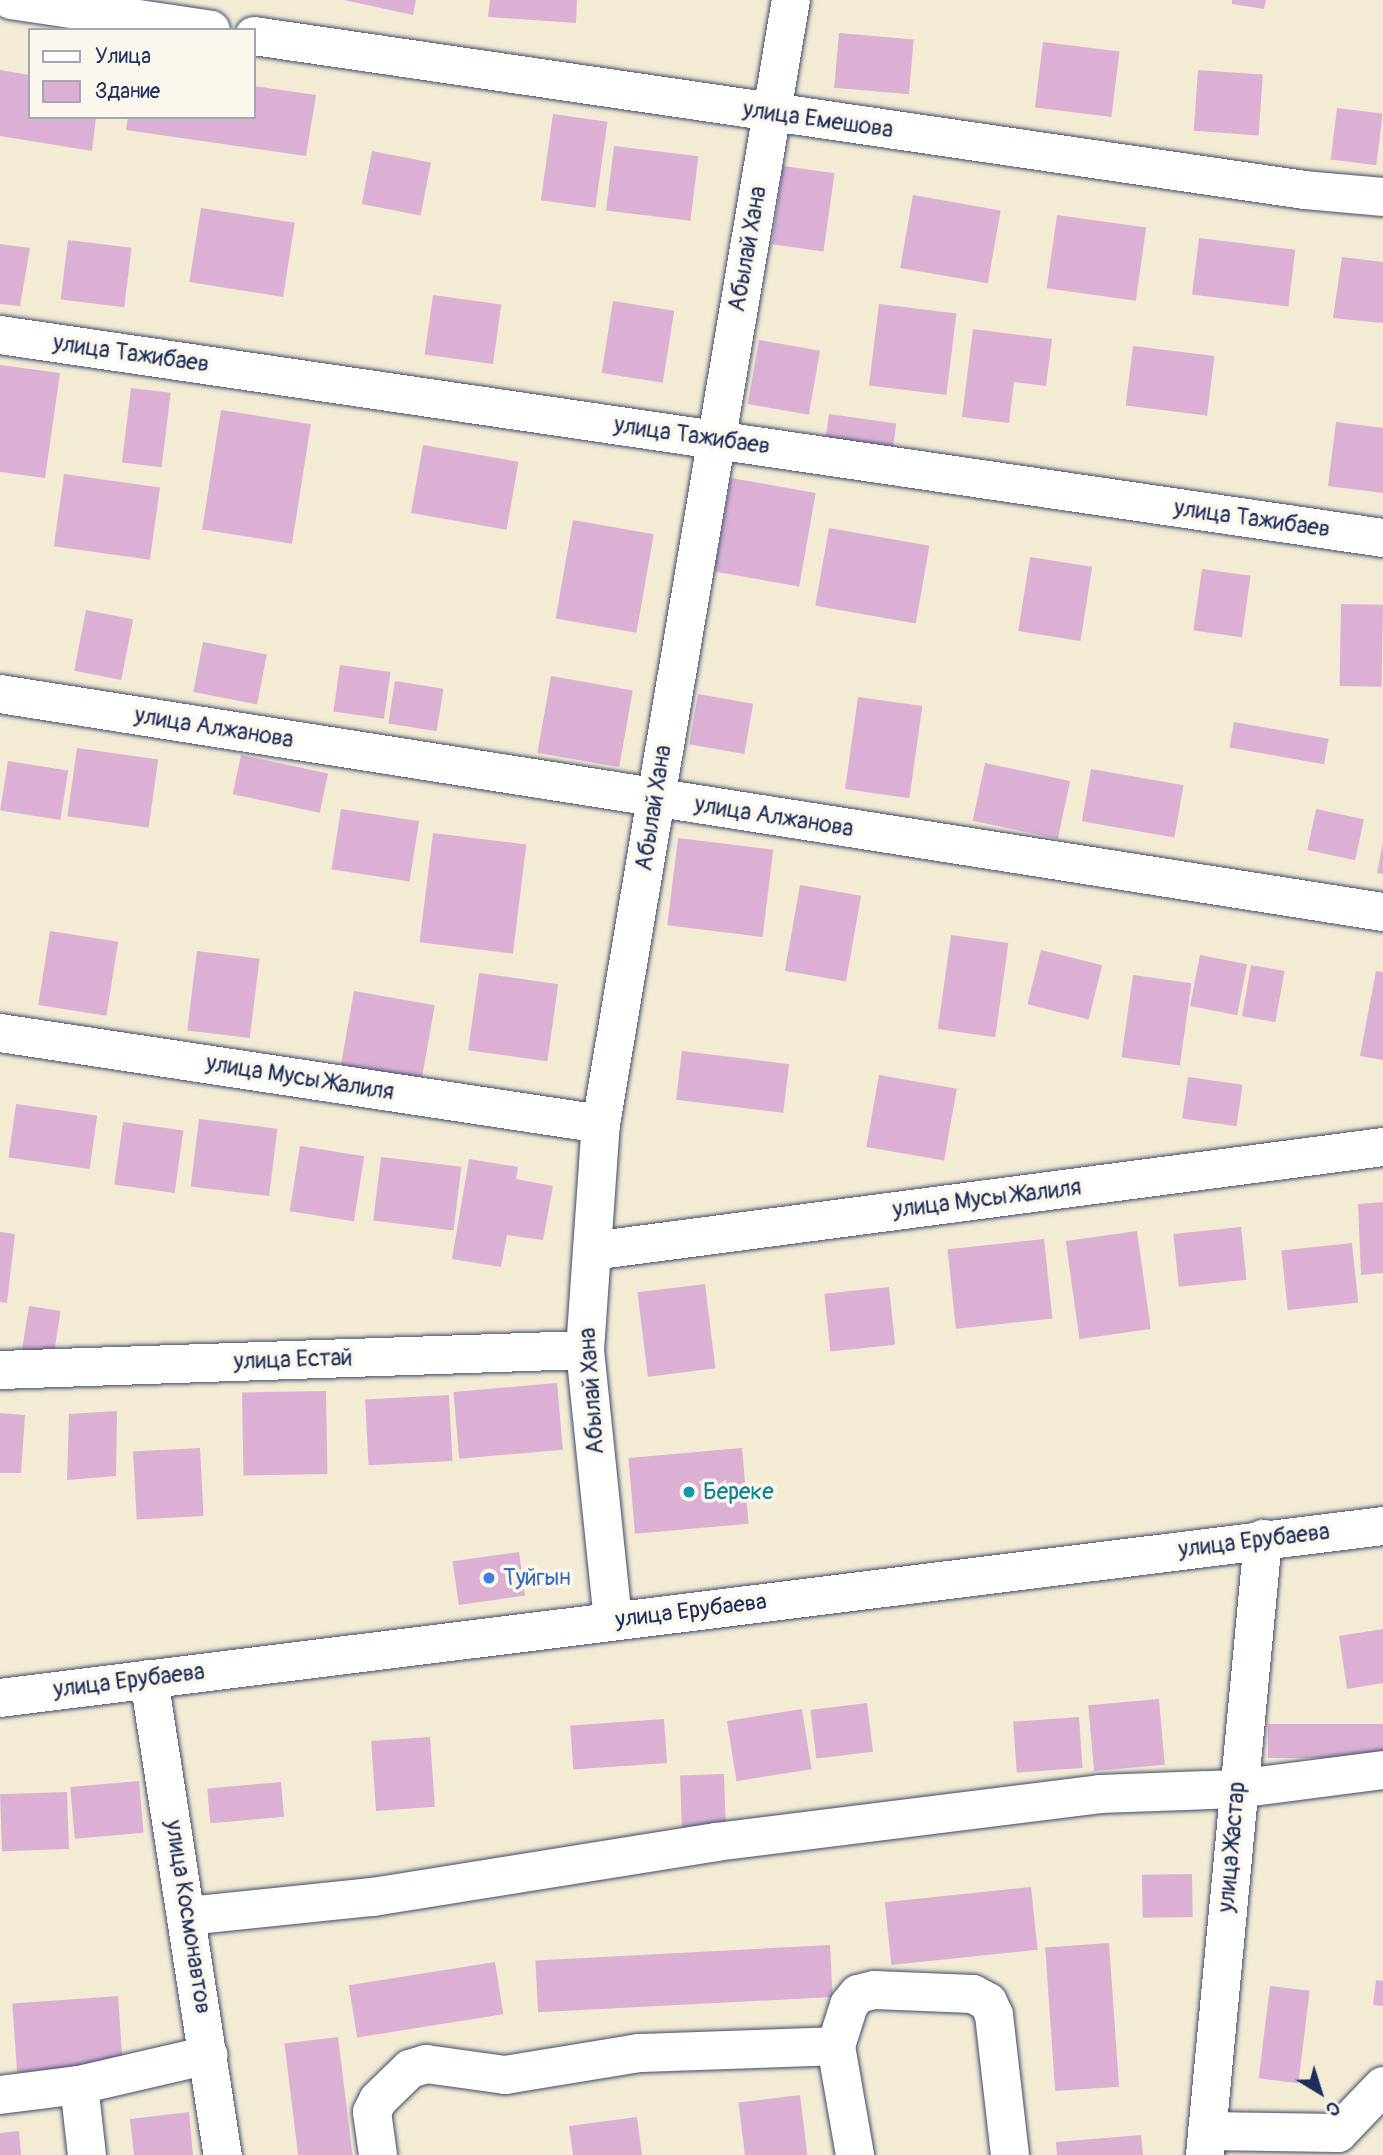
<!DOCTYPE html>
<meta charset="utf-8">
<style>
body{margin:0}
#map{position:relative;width:1383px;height:2155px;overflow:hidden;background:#f3ebd4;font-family:Pangolin,sans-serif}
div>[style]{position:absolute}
.building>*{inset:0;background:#dcb0d5;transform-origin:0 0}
.roads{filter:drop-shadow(0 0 2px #3b4b70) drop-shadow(0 0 2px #3b4b70)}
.minor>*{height:38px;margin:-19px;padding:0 19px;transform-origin:19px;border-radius:19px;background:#fff}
.dots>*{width:19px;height:19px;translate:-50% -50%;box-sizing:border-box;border:4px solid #fbf7ec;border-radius:50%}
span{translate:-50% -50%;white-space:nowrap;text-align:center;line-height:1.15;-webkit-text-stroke:7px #fbf7ec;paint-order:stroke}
.street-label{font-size:23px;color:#1b2f5e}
.culture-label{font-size:23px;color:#0d838f}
.left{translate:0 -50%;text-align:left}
.shop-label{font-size:23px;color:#366cbe}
.legend{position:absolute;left:28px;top:28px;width:228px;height:91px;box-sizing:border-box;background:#fbf7ec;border:2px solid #a1a7b3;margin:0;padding:9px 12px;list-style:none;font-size:21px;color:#1b2f5e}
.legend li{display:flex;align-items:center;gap:14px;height:35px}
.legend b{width:35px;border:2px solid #a1a7b3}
.north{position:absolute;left:1285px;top:2057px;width:70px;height:70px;-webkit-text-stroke:5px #fbf7ec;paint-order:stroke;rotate:142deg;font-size:19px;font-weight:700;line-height:28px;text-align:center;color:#1b2f5e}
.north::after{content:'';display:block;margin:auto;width:24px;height:32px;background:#1b2f5e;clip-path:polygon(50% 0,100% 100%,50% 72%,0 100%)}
</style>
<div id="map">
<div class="building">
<div style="clip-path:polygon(344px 0,416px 0,413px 15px)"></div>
<div style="clip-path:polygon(490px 0,577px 0,576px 23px,488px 17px)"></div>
<div style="clip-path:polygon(1232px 0,1266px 0,1264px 9px,1232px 4px)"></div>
<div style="left:839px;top:33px;width:75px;height:55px;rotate:5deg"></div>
<div style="left:1043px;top:42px;width:77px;height:66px;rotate:7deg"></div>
<div style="clip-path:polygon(0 70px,30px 75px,30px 117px,96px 117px,92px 151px,0 136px)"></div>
<div style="left:1198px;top:70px;width:65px;height:61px;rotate:4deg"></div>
<div style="clip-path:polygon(254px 86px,316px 95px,306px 156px,126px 130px,128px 117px,254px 117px)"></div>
<div style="left:1337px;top:108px;width:46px;height:52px;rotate:7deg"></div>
<div style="left:553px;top:114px;width:55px;height:87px;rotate:8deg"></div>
<div style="left:614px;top:146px;width:85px;height:65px;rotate:7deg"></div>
<div style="left:372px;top:151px;width:60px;height:54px;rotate:11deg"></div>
<div style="left:783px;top:166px;width:52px;height:79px;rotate:8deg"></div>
<div style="left:913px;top:195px;width:89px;height:74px;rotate:10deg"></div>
<div style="left:201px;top:208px;width:95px;height:75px;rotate:9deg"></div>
<div style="left:1057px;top:215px;width:90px;height:74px;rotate:8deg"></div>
<div style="left:1199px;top:238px;width:97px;height:57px;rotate:7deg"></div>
<div style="left:68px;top:240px;width:64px;height:60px;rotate:7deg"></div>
<div style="clip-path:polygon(0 244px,30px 248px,20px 306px,0 304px)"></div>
<div style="clip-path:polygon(1342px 257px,1383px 262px,1383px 323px,1333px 318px)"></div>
<div style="left:433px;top:295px;width:69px;height:60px;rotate:8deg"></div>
<div style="left:613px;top:301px;width:62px;height:73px;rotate:9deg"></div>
<div style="left:879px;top:304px;width:78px;height:82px;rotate:7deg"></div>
<div style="clip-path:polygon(973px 329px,1052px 339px,1046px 386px,1014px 382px,1009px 423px,962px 417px)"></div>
<div style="left:759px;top:340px;width:62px;height:65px;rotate:10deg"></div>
<div style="left:1133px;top:346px;width:82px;height:60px;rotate:7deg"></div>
<div style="clip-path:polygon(0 365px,60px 373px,45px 478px,0 472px)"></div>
<div style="left:131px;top:388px;width:40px;height:75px;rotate:7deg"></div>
<div style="left:221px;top:410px;width:91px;height:121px;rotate:9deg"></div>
<div style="left:829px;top:414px;width:68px;height:35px;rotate:8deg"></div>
<div style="clip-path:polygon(1336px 422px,1383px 428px,1383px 493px,1328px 486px)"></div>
<div style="left:423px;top:445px;width:97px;height:69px;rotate:10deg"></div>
<div style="left:64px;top:474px;width:97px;height:73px;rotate:8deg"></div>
<div style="left:731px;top:478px;width:86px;height:95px;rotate:10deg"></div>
<div style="left:573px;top:520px;width:82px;height:100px;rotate:10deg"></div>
<div style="left:829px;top:528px;width:102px;height:79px;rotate:10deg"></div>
<div style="left:1030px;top:557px;width:63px;height:75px;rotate:9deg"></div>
<div style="left:1202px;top:569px;width:49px;height:62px;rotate:8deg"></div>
<div style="left:1341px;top:604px;width:42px;height:82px;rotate:1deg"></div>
<div style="left:86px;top:610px;width:48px;height:62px;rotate:11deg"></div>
<div style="left:203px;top:642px;width:65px;height:51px;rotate:11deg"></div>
<div style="left:340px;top:665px;width:51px;height:47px;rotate:8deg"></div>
<div style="left:551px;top:676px;width:83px;height:78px;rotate:10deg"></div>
<div style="left:395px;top:681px;width:49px;height:43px;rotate:9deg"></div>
<div style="left:698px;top:694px;width:56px;height:51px;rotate:10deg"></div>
<div style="left:858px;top:697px;width:65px;height:93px;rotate:8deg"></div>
<div style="left:1234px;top:722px;width:96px;height:26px;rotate:10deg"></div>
<div style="left:77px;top:748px;width:82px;height:69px;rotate:8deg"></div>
<div style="left:241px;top:755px;width:89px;height:40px;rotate:12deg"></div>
<div style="left:8px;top:761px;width:61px;height:50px;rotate:9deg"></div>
<div style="left:985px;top:763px;width:87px;height:59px;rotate:12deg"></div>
<div style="left:1091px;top:769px;width:94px;height:53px;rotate:10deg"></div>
<div style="left:341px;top:809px;width:79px;height:61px;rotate:9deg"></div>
<div style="left:1316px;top:809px;width:49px;height:42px;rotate:12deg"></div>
<div style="left:433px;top:833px;width:94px;height:110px;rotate:7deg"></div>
<div style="left:678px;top:838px;width:96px;height:88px;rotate:7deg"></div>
<div style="clip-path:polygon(1383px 842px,1383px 874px,1377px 873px)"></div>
<div style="left:800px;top:885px;width:62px;height:87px;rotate:10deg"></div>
<div style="left:50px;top:931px;width:69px;height:75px;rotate:9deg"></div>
<div style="left:951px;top:935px;width:58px;height:95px;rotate:8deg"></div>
<div style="left:1041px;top:950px;width:63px;height:56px;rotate:14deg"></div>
<div style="left:197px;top:951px;width:63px;height:80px;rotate:7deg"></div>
<div style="left:1200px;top:955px;width:48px;height:52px;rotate:11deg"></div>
<div style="left:1251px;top:965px;width:34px;height:52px;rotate:10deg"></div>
<div style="clip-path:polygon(1376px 971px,1383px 972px,1383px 1060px,1360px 1056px)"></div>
<div style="left:479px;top:973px;width:80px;height:78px;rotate:8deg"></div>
<div style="left:1133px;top:975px;width:59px;height:83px;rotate:8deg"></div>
<div style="left:354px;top:991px;width:82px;height:75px;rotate:10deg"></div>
<div style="left:682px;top:1051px;width:108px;height:49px;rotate:7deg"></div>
<div style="left:879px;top:1075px;width:79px;height:73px;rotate:10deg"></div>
<div style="left:1188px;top:1077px;width:55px;height:42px;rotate:8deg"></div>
<div style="left:16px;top:1104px;width:82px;height:54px;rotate:8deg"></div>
<div style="left:199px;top:1119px;width:79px;height:68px;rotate:7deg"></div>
<div style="left:123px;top:1122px;width:61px;height:63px;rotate:8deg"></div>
<div style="left:300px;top:1146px;width:65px;height:66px;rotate:9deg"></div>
<div style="left:381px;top:1157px;width:81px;height:64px;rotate:7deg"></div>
<div style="clip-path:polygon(469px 1159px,518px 1167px,516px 1179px,553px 1186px,543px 1240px,507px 1235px,501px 1267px,452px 1259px)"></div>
<div style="clip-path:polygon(1383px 1202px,1383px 1273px,1361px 1275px,1358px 1204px)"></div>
<div style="left:1241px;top:1227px;width:53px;height:68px;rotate:84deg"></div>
<div style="left:1137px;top:1231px;width:99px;height:72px;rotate:82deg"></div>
<div style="clip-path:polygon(0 1232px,15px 1234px,7px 1303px,0 1302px)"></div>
<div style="left:1044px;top:1239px;width:80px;height:97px;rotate:84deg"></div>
<div style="left:1352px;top:1243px;width:60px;height:71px;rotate:84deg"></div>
<div style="left:705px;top:1284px;width:85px;height:68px;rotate:83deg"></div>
<div style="left:889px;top:1287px;width:58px;height:65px;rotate:84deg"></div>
<div style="left:29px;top:1306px;width:32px;height:47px;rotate:9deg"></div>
<div style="left:557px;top:1383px;width:67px;height:104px;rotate:85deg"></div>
<div style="left:326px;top:1391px;width:83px;height:84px;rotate:89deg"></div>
<div style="left:449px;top:1395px;width:66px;height:84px;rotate:87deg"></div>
<div style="clip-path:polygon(117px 1411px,116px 1476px,67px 1480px,69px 1414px)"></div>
<div style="clip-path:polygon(0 1413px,25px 1415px,21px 1473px,0 1473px)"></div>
<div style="left:200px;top:1448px;width:68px;height:67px;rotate:87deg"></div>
<div style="left:742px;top:1448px;width:76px;height:114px;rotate:85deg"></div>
<div style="left:519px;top:1552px;width:44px;height:67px;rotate:82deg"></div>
<div style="clip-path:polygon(1383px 1629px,1383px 1683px,1347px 1689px,1339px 1636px)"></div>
<div style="left:1159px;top:1699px;width:66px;height:71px;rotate:85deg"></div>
<div style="left:867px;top:1703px;width:49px;height:57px;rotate:83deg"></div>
<div style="left:802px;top:1709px;width:61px;height:76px;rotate:81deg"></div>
<div style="left:1079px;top:1717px;width:51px;height:66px;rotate:86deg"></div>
<div style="left:664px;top:1719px;width:44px;height:94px;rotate:86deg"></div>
<div style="left:1383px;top:1724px;width:34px;height:115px;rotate:90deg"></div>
<div style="left:430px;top:1737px;width:70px;height:59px;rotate:86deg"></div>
<div style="left:724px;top:1774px;width:59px;height:44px;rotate:88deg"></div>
<div style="left:139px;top:1781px;width:52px;height:69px;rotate:85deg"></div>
<div style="left:281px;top:1782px;width:35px;height:74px;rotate:85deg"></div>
<div style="left:67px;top:1792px;width:57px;height:67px;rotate:88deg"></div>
<div style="left:1192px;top:1874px;width:43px;height:50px;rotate:89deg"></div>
<div style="left:1031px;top:1887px;width:63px;height:147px;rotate:84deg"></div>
<div style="left:1109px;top:1943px;width:144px;height:64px;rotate:86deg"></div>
<div style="left:830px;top:1945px;width:52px;height:295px;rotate:87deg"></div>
<div style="left:495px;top:1962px;width:53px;height:148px;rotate:81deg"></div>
<div style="clip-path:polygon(1376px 1980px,1383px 1981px,1383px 2006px,1373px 2005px)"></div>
<div style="left:1270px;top:1986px;width:40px;height:93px;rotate:7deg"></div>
<div style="left:118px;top:1996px;width:69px;height:106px;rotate:86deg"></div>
<div style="left:338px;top:2037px;width:119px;height:54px;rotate:83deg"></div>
<div style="left:800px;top:2095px;width:60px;height:62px;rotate:83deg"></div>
<div style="clip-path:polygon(189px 2112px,193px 2155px,134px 2155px,130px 2119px)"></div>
<div style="clip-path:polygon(637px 2117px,642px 2155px,573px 2155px,569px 2126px)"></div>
<div style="clip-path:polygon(19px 2131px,21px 2155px,0 2155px,0 2133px)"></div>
<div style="clip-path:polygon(1141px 2135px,1143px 2155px,1057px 2155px,1056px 2142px)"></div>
</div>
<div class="roads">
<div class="minor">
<div style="left:11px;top:0;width:202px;rotate:8.5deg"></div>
<div style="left:254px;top:36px;width:1062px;rotate:8.34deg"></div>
<div style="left:1305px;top:190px;width:78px;rotate:5.1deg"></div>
<div style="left:0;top:335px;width:1398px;rotate:8.35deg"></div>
<div style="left:0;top:694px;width:1400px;rotate:8.96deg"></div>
<div style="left:0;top:1033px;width:608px;rotate:8.61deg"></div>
<div style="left:592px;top:1251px;width:798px;rotate:-7.49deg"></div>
<div style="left:0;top:1370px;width:585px;rotate:-1.96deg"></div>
<div style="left:613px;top:1621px;width:272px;rotate:-95.9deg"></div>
<div style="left:585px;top:1350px;width:227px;rotate:-86deg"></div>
<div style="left:601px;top:1124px;width:1140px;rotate:-80.41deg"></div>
<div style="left:149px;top:1679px;width:482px;rotate:81.2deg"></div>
<div style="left:0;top:1698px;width:1394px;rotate:-7.09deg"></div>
<div style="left:188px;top:1916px;width:186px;rotate:-5.9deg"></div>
<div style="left:373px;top:1897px;width:347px;rotate:-9.1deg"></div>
<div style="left:716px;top:1842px;width:387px;rotate:-7.1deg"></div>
<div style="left:1100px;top:1794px;width:137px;rotate:-2.1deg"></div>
<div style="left:1237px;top:1789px;width:147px;rotate:-7.4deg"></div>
<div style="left:79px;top:2085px;width:70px;rotate:83.5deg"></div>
<div style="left:0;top:2095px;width:80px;rotate:-7.2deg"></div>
<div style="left:79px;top:2085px;width:133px;rotate:-13deg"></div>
<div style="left:1207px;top:2131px;width:131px;rotate:0.9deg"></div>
<div style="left:1338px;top:2133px;width:65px;rotate:-46.2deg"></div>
<div style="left:378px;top:2155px;width:43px;rotate:-97.9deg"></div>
<div style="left:372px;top:2112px;width:13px;rotate:-63deg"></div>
<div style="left:378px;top:2100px;width:45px;rotate:-44.1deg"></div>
<div style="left:410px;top:2069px;width:17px;rotate:-17deg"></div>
<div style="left:426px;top:2064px;width:80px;rotate:7.9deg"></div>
<div style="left:505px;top:2075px;width:136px;rotate:-9.3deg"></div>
<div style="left:639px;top:2053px;width:197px;rotate:-2deg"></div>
<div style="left:855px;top:2155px;width:111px;rotate:-99.9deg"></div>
<div style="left:836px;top:2046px;width:43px;rotate:-72.4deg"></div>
<div style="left:849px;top:2005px;width:14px;rotate:-51deg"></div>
<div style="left:858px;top:1994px;width:16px;rotate:-14deg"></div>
<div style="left:874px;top:1990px;width:99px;rotate:2.3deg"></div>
<div style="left:973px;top:1994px;width:17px;rotate:28deg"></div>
<div style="left:988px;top:2002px;width:14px;rotate:65deg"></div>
<div style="left:994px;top:2015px;width:141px;rotate:83.5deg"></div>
<div style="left:1205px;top:2155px;width:619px;rotate:-84.62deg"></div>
</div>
</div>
<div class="dots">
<div style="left:689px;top:1492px;background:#0f9aa8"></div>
<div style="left:489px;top:1578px;background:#3f7fe0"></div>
</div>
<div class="street-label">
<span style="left:818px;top:120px;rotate:8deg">улица Емешова</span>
<span style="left:748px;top:249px;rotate:-80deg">Абылай Хана</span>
<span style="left:131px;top:354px;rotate:8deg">улица Тажибаев</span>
<span style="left:692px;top:436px;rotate:8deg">улица Тажибаев</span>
<span style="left:1252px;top:519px;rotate:8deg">улица Тажибаев</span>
<span style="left:214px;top:728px;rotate:9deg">улица Алжанова</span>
<span style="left:654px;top:808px;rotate:-81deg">Абылай Хана</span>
<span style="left:774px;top:817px;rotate:9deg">улица Алжанова</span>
<span style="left:300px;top:1078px;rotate:9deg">улица Мусы Жалиля</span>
<span style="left:987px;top:1199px;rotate:-7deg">улица Мусы Жалиля</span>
<span style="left:293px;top:1360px;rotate:-2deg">улица Естай</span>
<span style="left:592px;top:1391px;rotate:-94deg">Абылай Хана</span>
<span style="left:1254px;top:1541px;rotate:-7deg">улица Ерубаева</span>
<span style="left:691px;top:1611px;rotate:-7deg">улица Ерубаева</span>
<span style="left:129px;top:1681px;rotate:-7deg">улица Ерубаева</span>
<span style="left:1232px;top:1847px;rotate:-85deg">улица Жастар</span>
<span style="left:188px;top:1917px;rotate:81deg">улица Космонавтов</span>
</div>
<div class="culture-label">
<span class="left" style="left:703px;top:1492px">Береке</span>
</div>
<div class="shop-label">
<span class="left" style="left:503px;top:1578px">Туйгын</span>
</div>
<ul class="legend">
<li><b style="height:9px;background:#fff"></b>Улица</li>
<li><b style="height:19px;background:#dcb0d5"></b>Здание</li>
</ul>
<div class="north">С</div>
</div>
